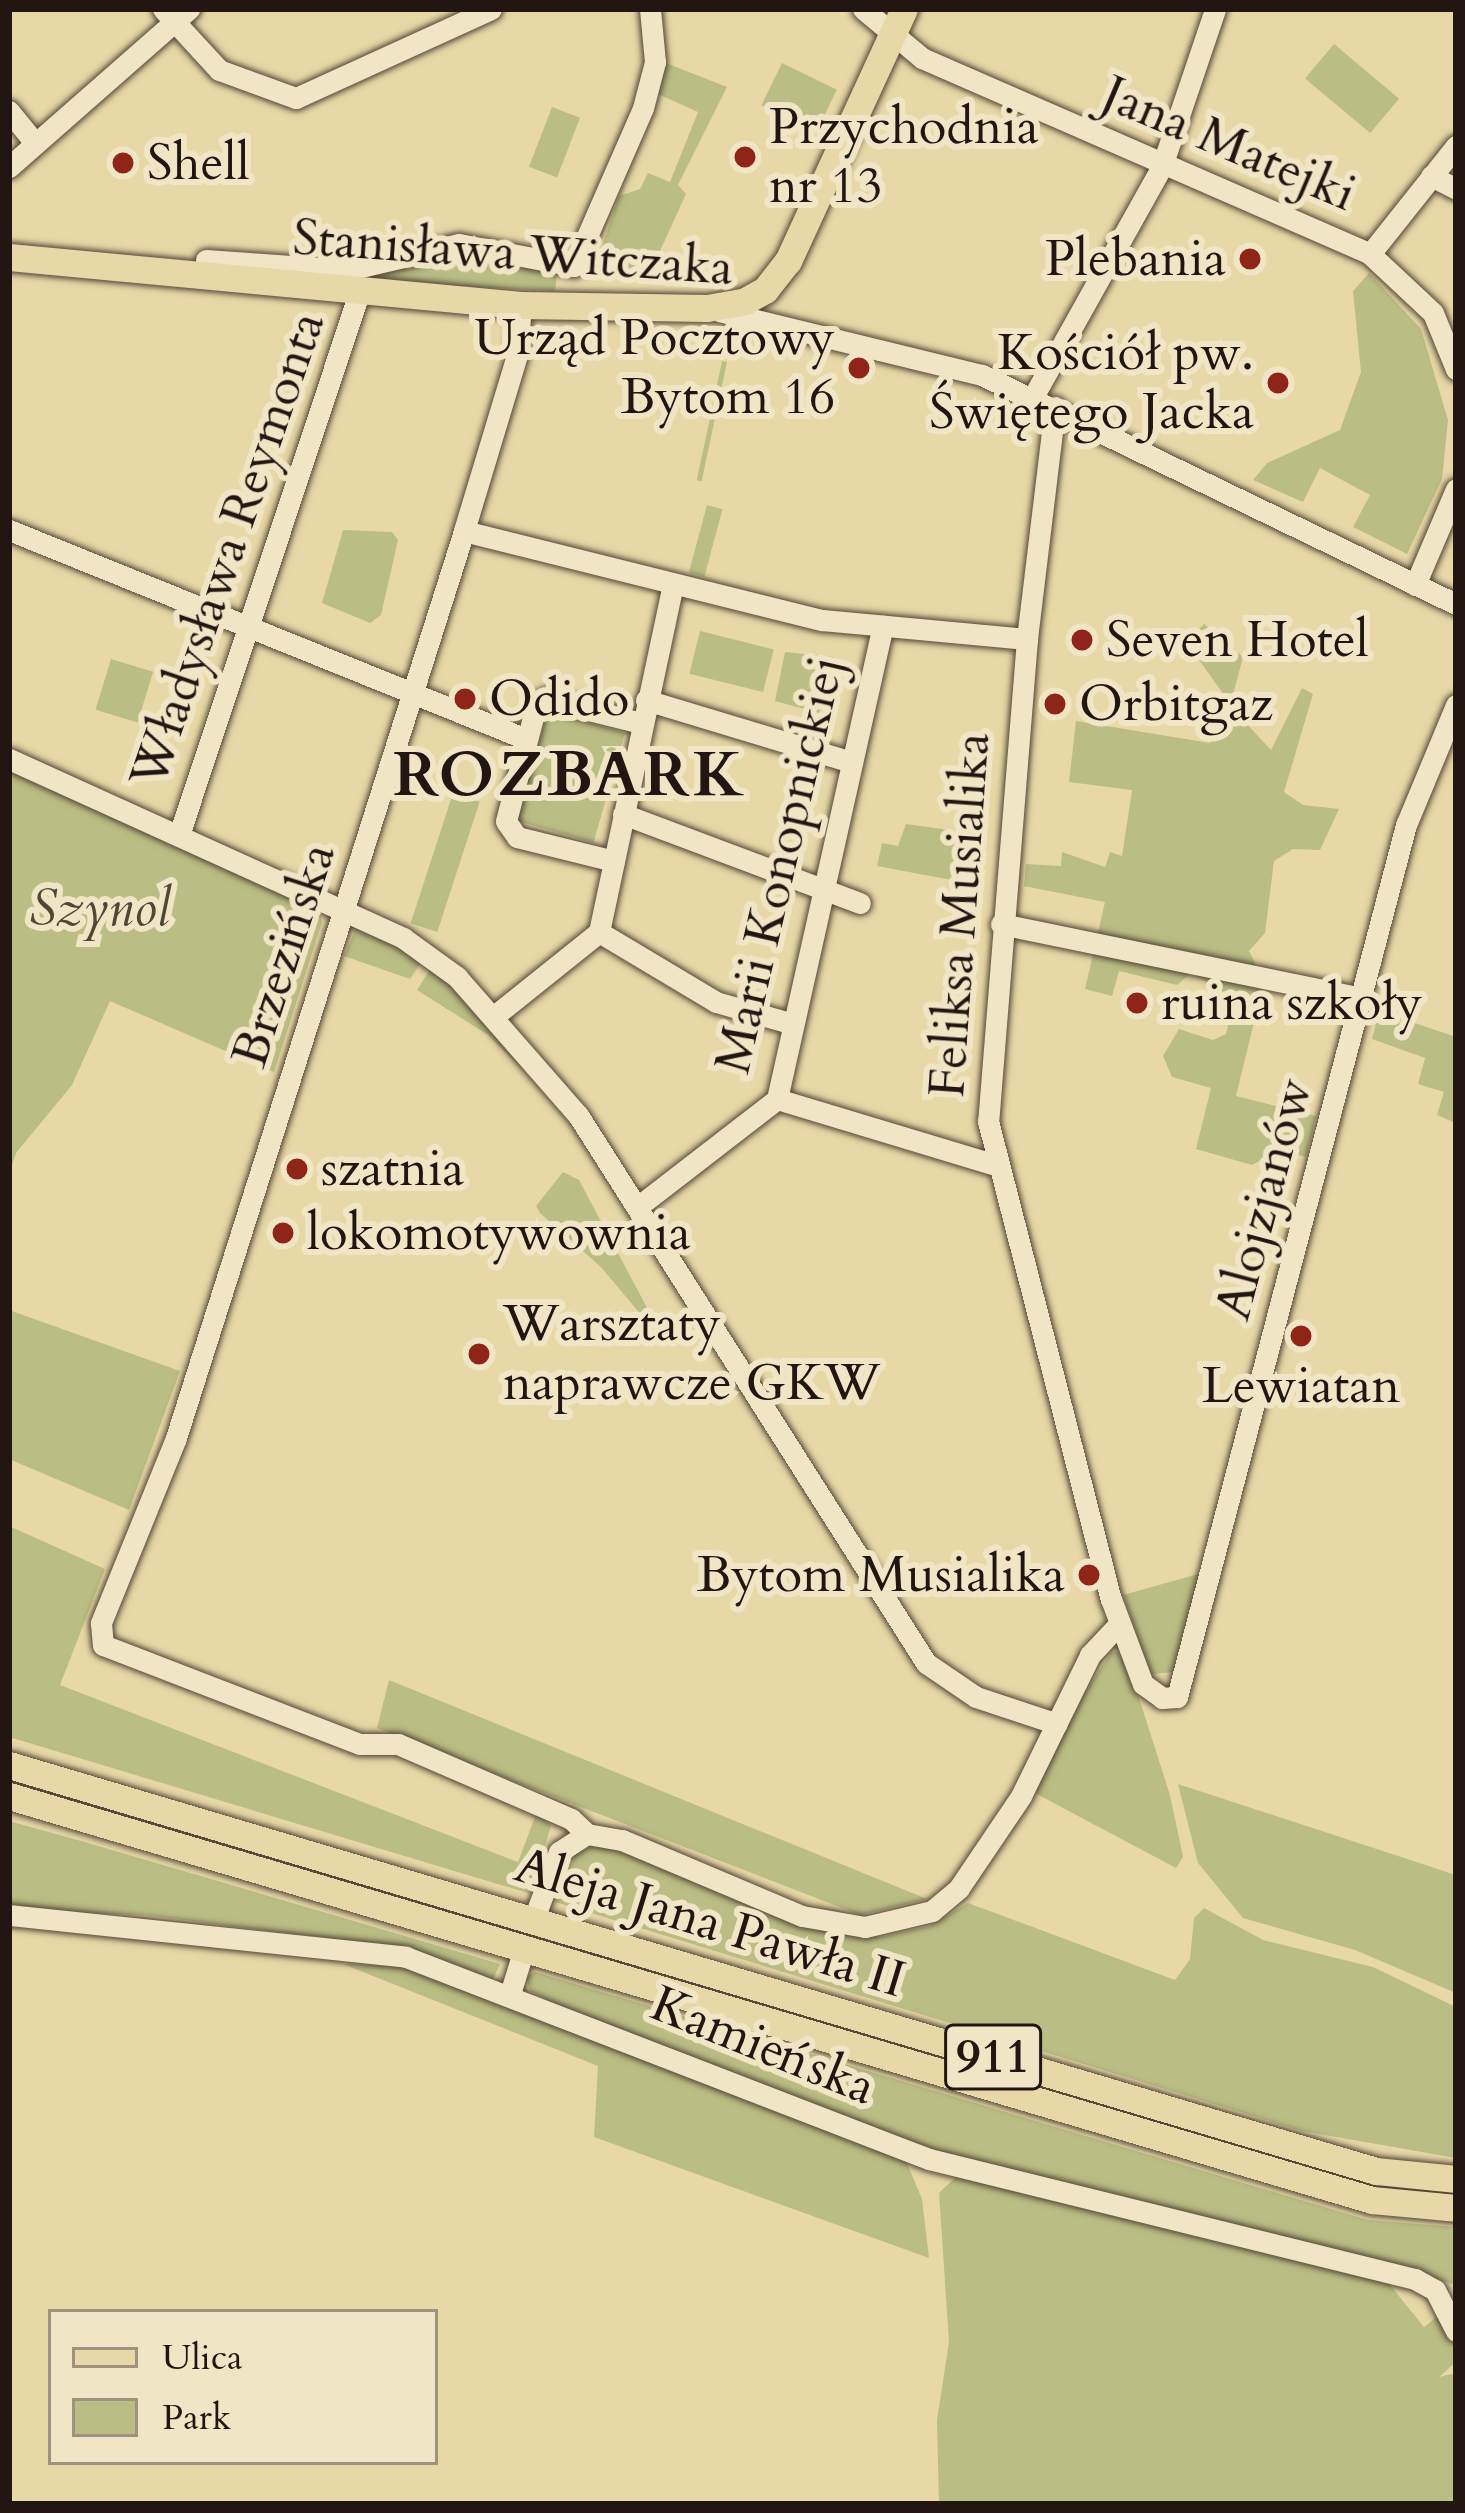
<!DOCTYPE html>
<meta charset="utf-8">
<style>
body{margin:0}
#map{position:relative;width:1465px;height:2513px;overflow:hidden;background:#e8d8a7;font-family:Cardo,serif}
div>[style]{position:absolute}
.green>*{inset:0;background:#babe84;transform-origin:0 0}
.roads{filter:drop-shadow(0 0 3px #534637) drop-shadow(0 0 3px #534637)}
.minor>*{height:21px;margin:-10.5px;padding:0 10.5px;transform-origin:10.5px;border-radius:10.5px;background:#f0e6c6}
.major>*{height:27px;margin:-13.5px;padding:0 13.5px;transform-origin:13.5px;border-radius:13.5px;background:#e8d8a7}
.dots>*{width:33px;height:33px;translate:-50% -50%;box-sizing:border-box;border:6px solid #f0e6c6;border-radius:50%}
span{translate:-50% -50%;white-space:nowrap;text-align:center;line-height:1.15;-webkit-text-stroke:12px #f0e6c6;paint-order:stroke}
.shield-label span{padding:3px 9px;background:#f0e6c6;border:3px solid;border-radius:9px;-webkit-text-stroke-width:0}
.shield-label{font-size:48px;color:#211612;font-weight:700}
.poi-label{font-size:51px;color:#211612}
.left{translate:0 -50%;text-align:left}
.right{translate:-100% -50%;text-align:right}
.street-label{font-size:51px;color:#211612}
.park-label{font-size:51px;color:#4f4834;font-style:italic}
.district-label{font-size:63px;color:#211612;font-weight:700;letter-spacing:3px}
.frame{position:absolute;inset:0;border:12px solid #211612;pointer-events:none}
.legend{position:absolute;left:48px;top:2309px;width:390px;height:156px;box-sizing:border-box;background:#f0e6c6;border:3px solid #9d937e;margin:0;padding:15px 21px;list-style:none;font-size:36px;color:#211612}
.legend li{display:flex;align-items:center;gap:24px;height:60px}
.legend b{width:60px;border:3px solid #9d937e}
</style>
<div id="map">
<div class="green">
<div style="left:1334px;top:44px;width:85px;height:45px;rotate:40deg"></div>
<div style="clip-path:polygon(666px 63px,727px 87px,678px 185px,686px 194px,650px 273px,594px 271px,619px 196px,640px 189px,648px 173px,670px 182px,698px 112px,658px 94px)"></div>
<div style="left:782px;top:63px;width:61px;height:47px;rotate:26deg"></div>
<div style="left:552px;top:107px;width:30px;height:64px;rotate:21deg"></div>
<div style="clip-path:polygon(456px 254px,557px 273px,555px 291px,380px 282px,382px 271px)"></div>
<div style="clip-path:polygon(1369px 273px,1421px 329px,1448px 420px,1442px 479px,1407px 554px,1353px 527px,1370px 495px,1320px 468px,1303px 502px,1253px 480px,1267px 463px,1340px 430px,1361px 372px,1353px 291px)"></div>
<div style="left:727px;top:362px;width:122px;height:5px;rotate:102deg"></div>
<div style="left:707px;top:505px;width:16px;height:70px;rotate:15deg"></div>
<div style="clip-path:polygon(343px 530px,392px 532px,398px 540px,381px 615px,370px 623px,322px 603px)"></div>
<div style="clip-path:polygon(1204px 624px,1243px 657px,1230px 706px,1271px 750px,1302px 688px,1313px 694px,1284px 792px,1303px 805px,1339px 809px,1320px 850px,1293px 849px,1274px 861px,1265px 933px,1249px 951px,1264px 981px,1236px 1096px,1316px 1116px,1306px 1157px,1279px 1150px,1252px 1165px,1196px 1149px,1211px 1088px,1172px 1077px,1163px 1056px,1179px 1029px,1213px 1040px,1226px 1034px,1234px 998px,1191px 973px,1177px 985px,1119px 971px,1112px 996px,1085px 989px,1105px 902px,1024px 886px,1026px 864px,1061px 866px,1062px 852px,1105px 867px,1110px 852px,1122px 856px,1132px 790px,1069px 782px,1076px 721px,1210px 743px,1222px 692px,1186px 642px)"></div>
<div style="left:700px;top:631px;width:76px;height:44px;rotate:14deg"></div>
<div style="clip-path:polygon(785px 652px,833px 657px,819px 713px,775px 701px)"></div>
<div style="left:111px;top:659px;width:44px;height:53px;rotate:17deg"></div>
<div style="left:548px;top:711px;width:80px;height:114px;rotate:16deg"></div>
<div style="clip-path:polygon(9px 767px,319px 908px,322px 922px,274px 1072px,110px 1001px,72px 1085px,16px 1153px,9px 1174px)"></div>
<div style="left:453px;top:793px;width:28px;height:137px;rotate:18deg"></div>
<div style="clip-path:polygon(906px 824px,963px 832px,957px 881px,877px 866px,882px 843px,898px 846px)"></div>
<div style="clip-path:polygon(357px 926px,424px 958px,410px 979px,344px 956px)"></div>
<div style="clip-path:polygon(433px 965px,570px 1116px,488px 1035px,417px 990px)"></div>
<div style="clip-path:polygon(1379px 1011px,1456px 1037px,1456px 1123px,1437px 1115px,1444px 1092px,1418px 1084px,1425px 1058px,1372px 1039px)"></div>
<div style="clip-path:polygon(563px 1172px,579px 1180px,668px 1347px,601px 1267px,540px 1213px,536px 1206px)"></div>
<div style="clip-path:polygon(9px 1310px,180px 1371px,129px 1510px,9px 1459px)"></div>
<div style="clip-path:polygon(9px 1526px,105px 1569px,60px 1685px,518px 1862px,536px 1814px,551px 1825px,531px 1894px,9px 1737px)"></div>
<div style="clip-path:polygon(1202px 1573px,1174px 1672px,1151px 1674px,1123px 1595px)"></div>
<div style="clip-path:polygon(1124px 1651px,1170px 1795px,1183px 1857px,1176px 1868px,1033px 1792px,1079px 1701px,1111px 1653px)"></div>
<div style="clip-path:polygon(389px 1680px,927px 1899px,860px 1915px,377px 1728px)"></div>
<div style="clip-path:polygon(1178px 1784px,1456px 1875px,1456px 1993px,1355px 1950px,1243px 1918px,1198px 1863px)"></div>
<div style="clip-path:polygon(9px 1821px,81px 1841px,500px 1964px,493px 1979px,398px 1947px,145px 1915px,9px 1910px)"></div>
<div style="clip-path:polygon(600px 1843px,804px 1925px,881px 1937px,930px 1926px,968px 1903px,1175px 1980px,1190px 1959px,1194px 1918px,1204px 1908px,1263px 1940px,1373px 1967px,1456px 2007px,1456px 2158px,1302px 2131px,555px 1902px,574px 1854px)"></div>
<div style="clip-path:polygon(343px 1964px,404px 1966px,906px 2161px,922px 2199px,929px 2258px,594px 2137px,598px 2066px)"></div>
<div style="clip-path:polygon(535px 1972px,1368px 2220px,1456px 2227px,1456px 2285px,933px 2151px,575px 2015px,530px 1991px,526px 1976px)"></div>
<div style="clip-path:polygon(961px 2172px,1381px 2274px,1424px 2327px,1442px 2313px,1456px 2347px,1456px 2362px,1439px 2377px,1456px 2373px,1456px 2504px,939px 2504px,937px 2420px,949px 2342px,939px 2193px)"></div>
</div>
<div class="roads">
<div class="minor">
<div style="left:163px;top:9px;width:83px;rotate:47.4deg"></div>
<div style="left:219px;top:70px;width:82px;rotate:20deg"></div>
<div style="left:296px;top:98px;width:214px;rotate:-24.5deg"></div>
<div style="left:863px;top:9px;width:77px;rotate:39.7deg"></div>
<div style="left:922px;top:58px;width:489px;rotate:23.6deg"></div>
<div style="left:1370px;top:254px;width:86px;rotate:43.1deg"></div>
<div style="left:1433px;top:313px;width:61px;rotate:67.7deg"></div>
<div style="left:9px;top:111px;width:41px;rotate:50.9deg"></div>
<div style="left:9px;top:167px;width:240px;rotate:-41.3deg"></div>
<div style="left:1431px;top:176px;width:28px;rotate:27deg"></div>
<div style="left:1370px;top:254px;width:138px;rotate:-51.5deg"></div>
<div style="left:206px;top:260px;width:142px;rotate:4deg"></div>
<div style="left:348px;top:270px;width:114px;rotate:-13.2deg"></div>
<div style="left:459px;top:244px;width:117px;rotate:10.8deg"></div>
<div style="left:574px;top:266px;width:172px;rotate:-66.4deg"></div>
<div style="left:643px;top:108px;width:48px;rotate:-75.4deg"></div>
<div style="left:655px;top:62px;width:53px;rotate:-95.4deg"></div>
<div style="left:521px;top:305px;width:50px;rotate:94.6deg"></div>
<div style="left:517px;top:355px;width:184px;rotate:106.8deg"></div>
<div style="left:464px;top:531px;width:952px;rotate:107.62deg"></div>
<div style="left:176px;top:1438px;width:200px;rotate:112.1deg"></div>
<div style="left:101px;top:1623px;width:22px;rotate:85deg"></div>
<div style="left:103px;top:1645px;width:275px;rotate:21.1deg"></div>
<div style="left:360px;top:1744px;width:38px"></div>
<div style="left:398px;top:1744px;width:189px;rotate:23.4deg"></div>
<div style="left:571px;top:1819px;width:22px;rotate:43deg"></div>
<div style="left:587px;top:1834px;width:36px;rotate:10deg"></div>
<div style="left:622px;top:1840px;width:195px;rotate:22.9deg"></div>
<div style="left:802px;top:1916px;width:64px;rotate:9.9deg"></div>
<div style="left:865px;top:1927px;width:69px;rotate:-13.4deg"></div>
<div style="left:932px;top:1911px;width:35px;rotate:-40deg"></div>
<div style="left:959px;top:1888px;width:111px;rotate:-56deg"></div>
<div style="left:1021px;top:1796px;width:157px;rotate:-63.9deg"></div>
<div style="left:1090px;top:1655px;width:42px;rotate:-46.9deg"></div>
<div style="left:719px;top:311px;width:271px;rotate:13.7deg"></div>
<div style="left:982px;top:375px;width:526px;rotate:25.79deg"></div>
<div style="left:1033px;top:397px;width:265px;rotate:-60.8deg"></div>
<div style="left:1162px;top:166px;width:166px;rotate:-71.3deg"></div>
<div style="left:1055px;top:407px;width:234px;rotate:96.9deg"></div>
<div style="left:1027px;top:639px;width:484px;rotate:94.6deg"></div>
<div style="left:988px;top:1121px;width:494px;rotate:75.6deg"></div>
<div style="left:1111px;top:1599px;width:91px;rotate:69.4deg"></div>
<div style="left:1143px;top:1684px;width:24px;rotate:36deg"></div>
<div style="left:1162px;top:1698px;width:15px;rotate:-4deg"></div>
<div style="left:1177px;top:1697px;width:902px;rotate:-75.29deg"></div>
<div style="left:1406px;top:825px;width:130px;rotate:-67.4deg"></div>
<div style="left:9px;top:530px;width:558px;rotate:22.01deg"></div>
<div style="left:464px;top:531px;width:369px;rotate:14deg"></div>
<div style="left:822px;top:620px;width:206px;rotate:5.3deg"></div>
<div style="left:1415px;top:585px;width:104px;rotate:-66.9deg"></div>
<div style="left:646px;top:700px;width:215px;rotate:16.8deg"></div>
<div style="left:9px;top:759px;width:433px;rotate:24.4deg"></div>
<div style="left:403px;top:938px;width:67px;rotate:35.8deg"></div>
<div style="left:457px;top:977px;width:184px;rotate:48.8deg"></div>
<div style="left:578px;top:1115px;width:649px;rotate:57.58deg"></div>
<div style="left:926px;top:1663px;width:60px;rotate:34.2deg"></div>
<div style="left:976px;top:1697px;width:85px;rotate:18.4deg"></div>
<div style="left:623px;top:814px;width:253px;rotate:20.6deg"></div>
<div style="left:179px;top:835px;width:571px;rotate:-71.63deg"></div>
<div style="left:614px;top:861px;width:100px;rotate:-166.1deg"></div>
<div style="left:517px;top:837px;width:19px;rotate:-125deg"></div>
<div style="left:506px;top:821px;width:115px;rotate:-75.4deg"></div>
<div style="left:535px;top:710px;width:15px;rotate:-48deg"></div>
<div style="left:545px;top:699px;width:99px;rotate:14deg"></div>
<div style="left:1001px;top:924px;width:358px;rotate:11.6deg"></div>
<div style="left:599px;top:932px;width:136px;rotate:30.9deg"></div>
<div style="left:716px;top:1002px;width:80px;rotate:15.9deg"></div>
<div style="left:493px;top:1017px;width:136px;rotate:-38.7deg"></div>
<div style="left:599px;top:932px;width:355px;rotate:-78deg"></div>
<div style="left:777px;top:1099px;width:228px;rotate:16.8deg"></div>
<div style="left:640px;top:1205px;width:173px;rotate:-37.7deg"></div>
<div style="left:777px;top:1099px;width:485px;rotate:-77.4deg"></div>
<div style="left:9px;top:1915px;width:399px;rotate:6deg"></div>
<div style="left:406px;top:1957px;width:561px;rotate:21.12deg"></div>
<div style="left:929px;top:2159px;width:501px;rotate:13.87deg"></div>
<div style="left:1415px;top:2279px;width:23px;rotate:29deg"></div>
<div style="left:1435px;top:2290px;width:46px;rotate:62.9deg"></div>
<div style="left:533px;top:1921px;width:74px;rotate:-69.4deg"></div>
<div style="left:559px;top:1852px;width:33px;rotate:-33deg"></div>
<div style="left:510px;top:1994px;width:47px;rotate:-72.7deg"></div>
</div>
<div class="major">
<div style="left:9px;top:257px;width:514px;rotate:5.36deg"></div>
<div style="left:521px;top:305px;width:186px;rotate:0.9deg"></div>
<div style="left:707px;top:308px;width:39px;rotate:-10deg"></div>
<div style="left:745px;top:301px;width:23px;rotate:-29deg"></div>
<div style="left:765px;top:290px;width:37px;rotate:-52deg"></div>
<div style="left:788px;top:261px;width:277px;rotate:-65.3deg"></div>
<div style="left:9px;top:1765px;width:1426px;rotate:16.54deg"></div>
<div style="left:1376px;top:2171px;width:80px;rotate:5.7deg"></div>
<div style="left:9px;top:1796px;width:1422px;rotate:16.51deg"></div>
<div style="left:1372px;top:2200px;width:84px;rotate:5.4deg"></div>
</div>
</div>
<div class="dots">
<div style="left:745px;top:157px;background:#8f2418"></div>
<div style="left:123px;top:163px;background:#8f2418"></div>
<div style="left:1250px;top:259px;background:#8f2418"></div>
<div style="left:859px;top:368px;background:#8f2418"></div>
<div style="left:1278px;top:383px;background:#8f2418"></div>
<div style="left:1082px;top:640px;background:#8f2418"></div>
<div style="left:465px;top:699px;background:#8f2418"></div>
<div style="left:1055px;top:704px;background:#8f2418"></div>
<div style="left:1137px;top:1003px;background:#8f2418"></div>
<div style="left:297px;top:1169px;background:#8f2418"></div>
<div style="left:283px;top:1233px;background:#8f2418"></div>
<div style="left:1301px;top:1336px;background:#8f2418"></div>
<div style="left:479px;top:1354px;background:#8f2418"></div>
<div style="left:1089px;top:1575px;background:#8f2418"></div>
</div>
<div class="shield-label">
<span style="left:993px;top:2057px">911</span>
</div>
<div class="poi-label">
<span class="left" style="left:769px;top:157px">Przychodnia<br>nr 13</span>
<span class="left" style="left:147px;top:163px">Shell</span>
<span class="right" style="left:1226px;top:259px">Plebania</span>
<span class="right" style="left:835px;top:368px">Urząd Pocztowy<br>Bytom 16</span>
<span class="right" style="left:1254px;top:383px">Kościół pw.<br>Świętego Jacka</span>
<span class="left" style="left:1106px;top:640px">Seven Hotel</span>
<span class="left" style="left:489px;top:699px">Odido</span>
<span class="left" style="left:1079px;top:704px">Orbitgaz</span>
<span class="left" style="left:1161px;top:1003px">ruina szkoły</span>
<span class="left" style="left:321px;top:1169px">szatnia</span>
<span class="left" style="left:307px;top:1233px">lokomotywownia</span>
<span class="left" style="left:503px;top:1354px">Warsztaty<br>naprawcze GKW</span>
<span style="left:1301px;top:1386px">Lewiatan</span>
<span class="right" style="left:1065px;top:1575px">Bytom Musialika</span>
</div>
<div class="street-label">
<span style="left:1229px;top:144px;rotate:23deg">Jana Matejki</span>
<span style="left:513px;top:253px;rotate:4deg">Stanisława Witczaka</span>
<span style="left:228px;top:550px;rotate:-71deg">Władysława Reymonta</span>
<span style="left:780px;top:865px;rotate:-77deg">Marii Konopnickiej</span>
<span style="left:960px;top:915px;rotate:-86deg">Feliksa Musialika</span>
<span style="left:284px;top:955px;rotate:-72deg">Brzezińska</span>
<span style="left:1264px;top:1199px;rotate:-75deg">Alojzjanów</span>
<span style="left:710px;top:1923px;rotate:17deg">Aleja Jana Pawła II</span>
<span style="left:763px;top:2046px;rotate:22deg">Kamieńska</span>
</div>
<div class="park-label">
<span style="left:100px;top:909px">Szynol</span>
</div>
<div class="district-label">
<span style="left:570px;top:776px">ROZBARK</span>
</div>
<div class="frame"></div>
<ul class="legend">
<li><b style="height:15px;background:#e8d8a7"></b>Ulica</li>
<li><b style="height:33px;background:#babe84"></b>Park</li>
</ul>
</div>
